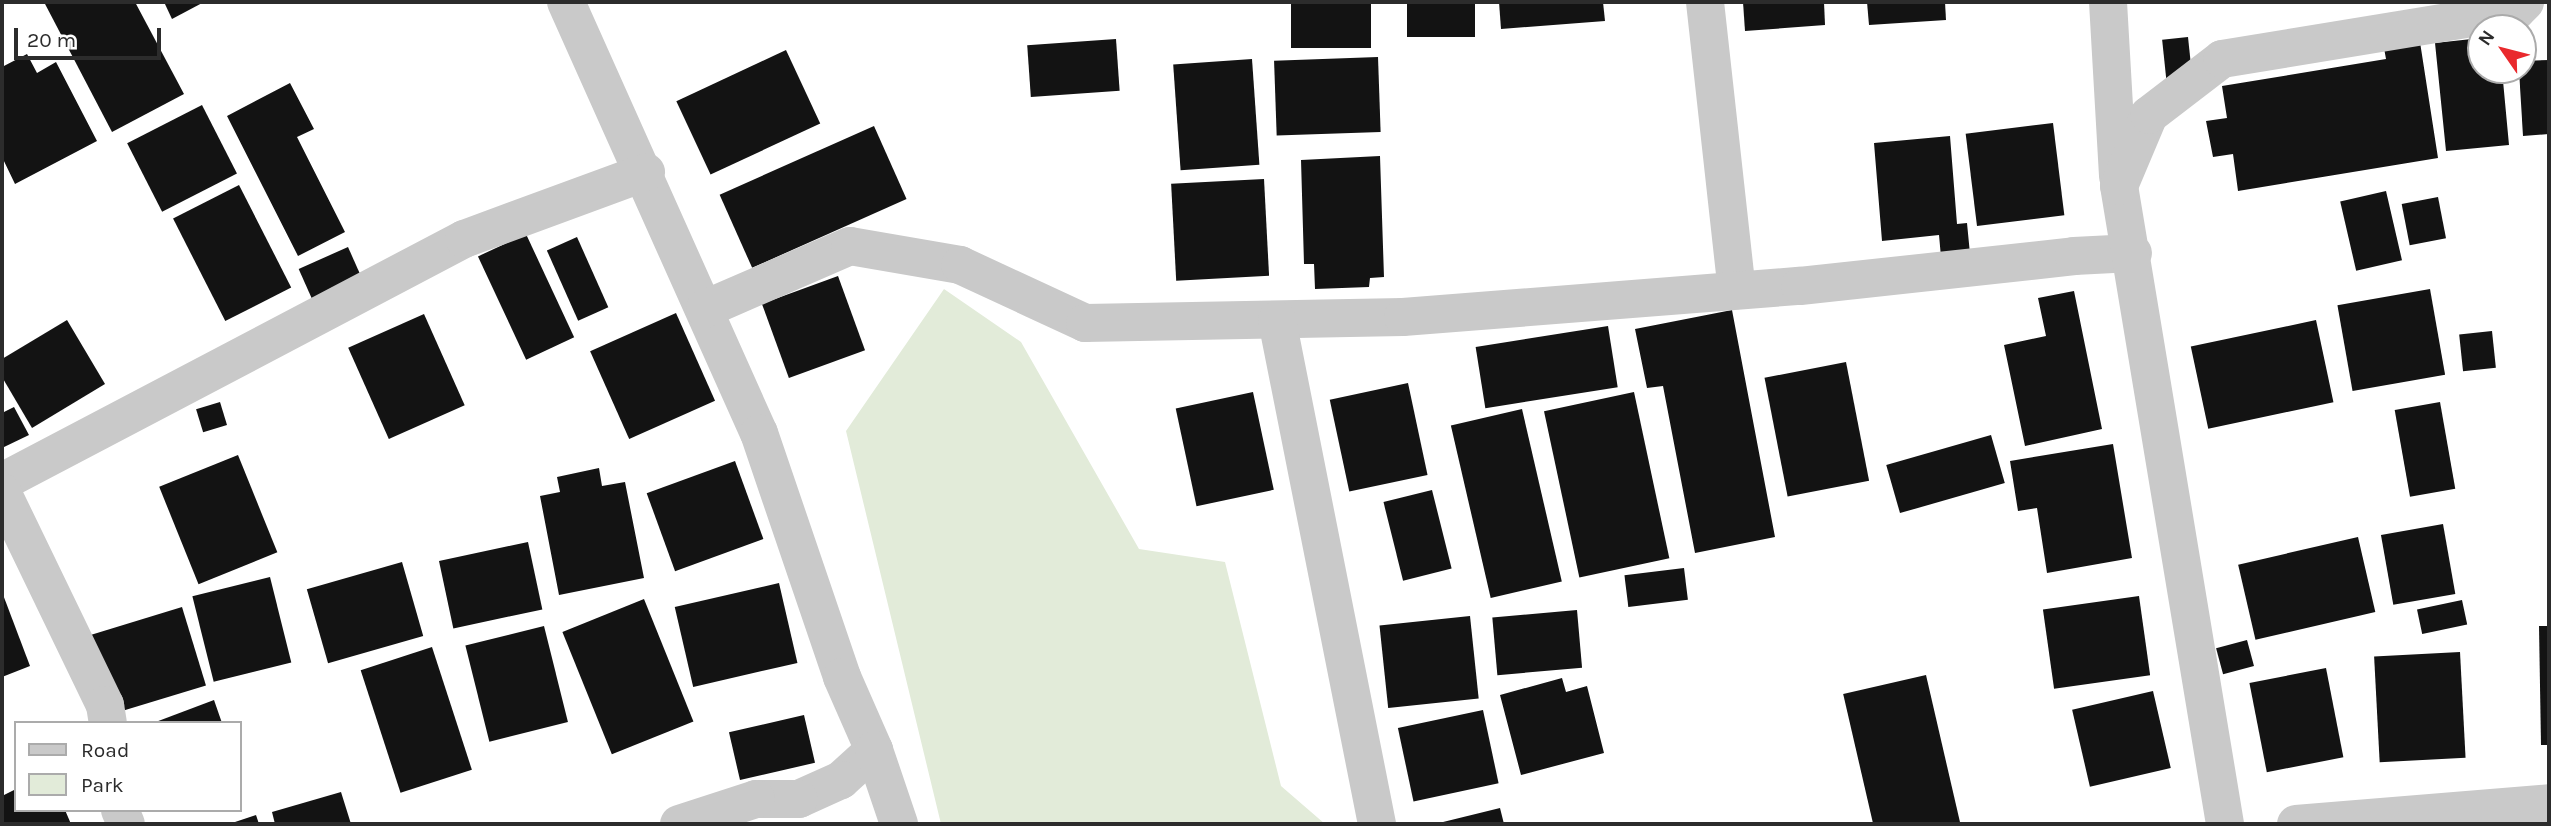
<!DOCTYPE html>
<style>
body{margin:0}
#map{position:relative;width:2551px;height:826px;overflow:hidden;background:#fff;font-family:Karla,sans-serif}
div>[style]{position:absolute}
.green>*{inset:0;background:#e2ebd9}
.building>*{inset:0;background:#131313;transform-origin:0 0}
.minor>*{height:38px;margin:-19px;padding:0 19px;transform-origin:19px;border-radius:19px;background:#c9c9c9}
span{translate:-50% -50%;white-space:nowrap;text-align:center;line-height:1.15;-webkit-text-stroke:7px #fff;paint-order:stroke}
.frame{position:absolute;inset:0;border:4px solid #2c2c2c;pointer-events:none}
.legend{position:absolute;left:14px;top:721px;width:228px;height:91px;box-sizing:border-box;background:#fff;border:2px solid #ababab;margin:0;padding:9px 12px;list-style:none;font-size:21px;color:#2c2c2c}
.legend li{display:flex;align-items:center;gap:14px;height:35px}
.legend b{width:35px;border:2px solid #ababab}
.north{position:absolute;left:2467px;top:14px;width:70px;height:70px;box-sizing:border-box;background:#fff;border:2px solid #ababab;border-radius:50%;rotate:305deg;font-size:19px;font-weight:700;line-height:28px;text-align:center;color:#2c2c2c}
.north::after{content:'';display:block;margin:auto;width:24px;height:32px;background:#e9292d;clip-path:polygon(50% 0,100% 100%,50% 72%,0 100%)}
.scale{position:absolute;left:14px;top:28px;width:147px;height:32px;box-sizing:border-box;border:4px solid #2c2c2c;border-top:0;padding-left:9px;font-size:21px;line-height:24px;white-space:nowrap;color:#2c2c2c;-webkit-text-stroke:5px #fff;paint-order:stroke}
</style>
<div id="map">
<div class="green">
<div style="clip-path:polygon(944px 289px,1021px 342px,1139px 549px,1225px 562px,1281px 786px,1325px 824px,941px 824px,846px 431px)"></div>
</div>
<div class="building">
<div style="clip-path:polygon(44px 2px,135px 2px,184px 94px,112px 132px)"></div>
<div style="clip-path:polygon(164px 2px,204px 2px,172px 19px)"></div>
<div style="left:1291px;top:2px;width:80px;height:46px"></div>
<div style="left:1407px;top:2px;width:68px;height:35px"></div>
<div style="clip-path:polygon(1499px 2px,1603px 2px,1605px 21px,1501px 29px)"></div>
<div style="clip-path:polygon(1743px 2px,1824px 2px,1825px 25px,1745px 31px)"></div>
<div style="clip-path:polygon(1867px 2px,1945px 2px,1946px 20px,1869px 25px)"></div>
<div style="left:2188px;top:37px;width:40px;height:26px;rotate:84deg"></div>
<div style="clip-path:polygon(2481px 38px,2481px 70px,2502px 70px,2509px 145px,2446px 151px,2435px 43px)"></div>
<div style="left:1116px;top:39px;width:52px;height:89px;rotate:86deg"></div>
<div style="clip-path:polygon(2420px 42px,2438px 158px,2238px 191px,2233px 154px,2213px 157px,2206px 121px,2227px 118px,2222px 86px,2386px 59px,2384px 48px)"></div>
<div style="left:786px;top:50px;width:81px;height:121px;rotate:65deg"></div>
<div style="clip-path:polygon(27px 54px,37px 73px,56px 62px,97px 141px,15px 184px,2px 157px,2px 67px)"></div>
<div style="left:1378px;top:57px;width:75px;height:104px;rotate:88deg"></div>
<div style="left:1252px;top:59px;width:106px;height:79px;rotate:86deg"></div>
<div style="clip-path:polygon(2549px 60px,2549px 134px,2523px 136px,2519px 70px,2523px 61px)"></div>
<div style="clip-path:polygon(290px 83px,314px 129px,297px 137px,345px 232px,298px 256px,227px 116px)"></div>
<div style="left:202px;top:105px;width:77px;height:84px;rotate:63deg"></div>
<div style="left:2053px;top:123px;width:93px;height:88px;rotate:83deg"></div>
<div style="left:874px;top:126px;width:80px;height:169px;rotate:66deg"></div>
<div style="clip-path:polygon(1950px 136px,1957px 224px,1967px 223px,1970px 254px,1941px 257px,1939px 235px,1882px 241px,1874px 143px)"></div>
<div style="clip-path:polygon(1380px 156px,1384px 277px,1370px 278px,1369px 287px,1315px 289px,1314px 264px,1304px 264px,1301px 160px)"></div>
<div style="left:1264px;top:179px;width:97px;height:93px;rotate:87deg"></div>
<div style="left:239px;top:185px;width:115px;height:74px;rotate:63deg"></div>
<div style="left:2386px;top:191px;width:71px;height:47px;rotate:77deg"></div>
<div style="left:2438px;top:197px;width:42px;height:37px;rotate:79deg"></div>
<div style="left:526px;top:234px;width:114px;height:53px;rotate:65deg"></div>
<div style="left:577px;top:237px;width:77px;height:33px;rotate:66deg"></div>
<div style="left:348px;top:247px;width:35px;height:54px;rotate:66deg"></div>
<div style="left:838px;top:276px;width:79px;height:81px;rotate:70deg"></div>
<div style="left:2430px;top:289px;width:87px;height:94px;rotate:80deg"></div>
<div style="clip-path:polygon(2074px 291px,2102px 429px,2025px 446px,2004px 345px,2046px 336px,2038px 298px)"></div>
<div style="clip-path:polygon(1732px 310px,1775px 537px,1695px 553px,1663px 386px,1647px 388px,1635px 329px)"></div>
<div style="left:676px;top:313px;width:96px;height:94px;rotate:66deg"></div>
<div style="left:424px;top:314px;width:100px;height:83px;rotate:66deg"></div>
<div style="clip-path:polygon(67px 320px,105px 384px,32px 428px,2px 377px,2px 359px)"></div>
<div style="left:2316px;top:320px;width:84px;height:128px;rotate:78deg"></div>
<div style="left:1608px;top:326px;width:62px;height:134px;rotate:81deg"></div>
<div style="left:2492px;top:331px;width:37px;height:33px;rotate:84deg"></div>
<div style="left:1846px;top:362px;width:121px;height:83px;rotate:79deg"></div>
<div style="left:1408px;top:383px;width:94px;height:80px;rotate:78deg"></div>
<div style="left:1253px;top:392px;width:100px;height:79px;rotate:78deg"></div>
<div style="left:1634px;top:392px;width:170px;height:92px;rotate:78deg"></div>
<div style="left:220px;top:402px;width:24px;height:25px;rotate:73deg"></div>
<div style="left:2440px;top:402px;width:88px;height:46px;rotate:80deg"></div>
<div style="clip-path:polygon(14px 407px,29px 435px,2px 448px,2px 413px)"></div>
<div style="left:1522px;top:409px;width:177px;height:73px;rotate:77deg"></div>
<div style="left:1991px;top:435px;width:50px;height:109px;rotate:74deg"></div>
<div style="clip-path:polygon(2113px 444px,2132px 558px,2047px 573px,2037px 508px,2018px 511px,2010px 461px)"></div>
<div style="left:238px;top:455px;width:105px;height:85px;rotate:68deg"></div>
<div style="left:735px;top:461px;width:83px;height:94px;rotate:70deg"></div>
<div style="clip-path:polygon(599px 468px,602px 486px,625px 482px,644px 578px,559px 595px,540px 496px,560px 492px,557px 477px)"></div>
<div style="left:1432px;top:490px;width:81px;height:50px;rotate:76deg"></div>
<div style="left:2443px;top:524px;width:71px;height:63px;rotate:80deg"></div>
<div style="left:2358px;top:537px;width:77px;height:123px;rotate:77deg"></div>
<div style="left:528px;top:542px;width:69px;height:91px;rotate:78deg"></div>
<div style="left:402px;top:562px;width:77px;height:99px;rotate:74deg"></div>
<div style="left:1684px;top:568px;width:32px;height:60px;rotate:83deg"></div>
<div style="left:270px;top:577px;width:88px;height:80px;rotate:76deg"></div>
<div style="left:779px;top:583px;width:82px;height:107px;rotate:77deg"></div>
<div style="clip-path:polygon(2px 592px,30px 666px,2px 677px)"></div>
<div style="left:2139px;top:596px;width:80px;height:97px;rotate:82deg"></div>
<div style="left:644px;top:599px;width:132px;height:88px;rotate:68deg"></div>
<div style="left:2462px;top:600px;width:25px;height:46px;rotate:78deg"></div>
<div style="left:182px;top:607px;width:82px;height:99px;rotate:73deg"></div>
<div style="left:1577px;top:610px;width:58px;height:85px;rotate:85deg"></div>
<div style="left:1470px;top:616px;width:83px;height:91px;rotate:84deg"></div>
<div style="left:544px;top:626px;width:99px;height:81px;rotate:76deg"></div>
<div style="clip-path:polygon(2539px 626px,2549px 626px,2549px 745px,2541px 745px)"></div>
<div style="left:2247px;top:640px;width:27px;height:32px;rotate:75deg"></div>
<div style="left:432px;top:647px;width:129px;height:75px;rotate:72deg"></div>
<div style="left:2460px;top:652px;width:106px;height:86px;rotate:87deg"></div>
<div style="left:2326px;top:668px;width:91px;height:78px;rotate:79deg"></div>
<div style="left:1926px;top:675px;width:152px;height:85px;rotate:77deg"></div>
<div style="clip-path:polygon(1562px 678px,1566px 692px,1587px 686px,1604px 753px,1521px 775px,1500px 695px)"></div>
<div style="left:2153px;top:691px;width:79px;height:83px;rotate:77deg"></div>
<div style="clip-path:polygon(214px 700px,222px 723px,153px 723px)"></div>
<div style="left:1483px;top:710px;width:75px;height:87px;rotate:78deg"></div>
<div style="left:804px;top:715px;width:49px;height:77px;rotate:77deg"></div>
<div style="clip-path:polygon(16px 789px,16px 810px,65px 810px,71px 824px,2px 824px,2px 796px)"></div>
<div style="clip-path:polygon(341px 792px,351px 824px,275px 824px,272px 812px)"></div>
<div style="clip-path:polygon(1500px 808px,1504px 824px,1439px 824px,1439px 823px)"></div>
<div style="clip-path:polygon(256px 815px,259px 824px,229px 824px)"></div>
</div>
<div class="minor">
<div style="left:566px;top:2px;width:472px;rotate:65.9deg"></div>
<div style="left:759px;top:433px;width:258px;rotate:71.2deg"></div>
<div style="left:842px;top:677px;width:80px;rotate:66.3deg"></div>
<div style="left:874px;top:750px;width:45px;rotate:137.7deg"></div>
<div style="left:841px;top:780px;width:46px;rotate:155.7deg"></div>
<div style="left:799px;top:799px;width:43px;rotate:180deg"></div>
<div style="left:756px;top:799px;width:81px;rotate:162deg"></div>
<div style="left:1705px;top:2px;width:290px;rotate:83.7deg"></div>
<div style="left:2108px;top:2px;width:175px;rotate:86.7deg"></div>
<div style="left:705px;top:309px;width:158px;rotate:-23.5deg"></div>
<div style="left:850px;top:246px;width:112px;rotate:9.8deg"></div>
<div style="left:960px;top:265px;width:138px;rotate:24.9deg"></div>
<div style="left:1085px;top:323px;width:318px;rotate:-1.1deg"></div>
<div style="left:1403px;top:317px;width:398px;rotate:-4.5deg"></div>
<div style="left:1800px;top:286px;width:276px;rotate:-6.2deg"></div>
<div style="left:2074px;top:256px;width:59px;rotate:-2.9deg"></div>
<div style="left:1277px;top:320px;width:514px;rotate:78.78deg"></div>
<div style="left:2px;top:482px;width:522px;rotate:-27.74deg"></div>
<div style="left:464px;top:239px;width:194px;rotate:-20.2deg"></div>
<div style="left:2px;top:492px;width:237px;rotate:64.2deg"></div>
<div style="left:105px;top:705px;width:18px;rotate:81deg"></div>
<div style="left:874px;top:750px;width:78px;rotate:71.3deg"></div>
<div style="left:120px;top:810px;width:15px;rotate:67deg"></div>
<div style="left:2225px;top:824px;width:647px;rotate:-99.43deg"></div>
<div style="left:2119px;top:186px;width:77px;rotate:-67.1deg"></div>
<div style="left:2149px;top:115px;width:92px;rotate:-37.5deg"></div>
<div style="left:2222px;top:59px;width:298px;rotate:-9.3deg"></div>
<div style="left:2516px;top:11px;width:13px;rotate:-45deg"></div>
<div style="left:2296px;top:824px;width:254px;rotate:-4.7deg"></div>
</div>
<div class="frame"></div>
<ul class="legend">
<li><b style="height:9px;background:#c9c9c9"></b>Road</li>
<li><b style="height:19px;background:#e2ebd9"></b>Park</li>
</ul>
<div class="north">N</div>
<div class="scale">20 m</div>
</div>
